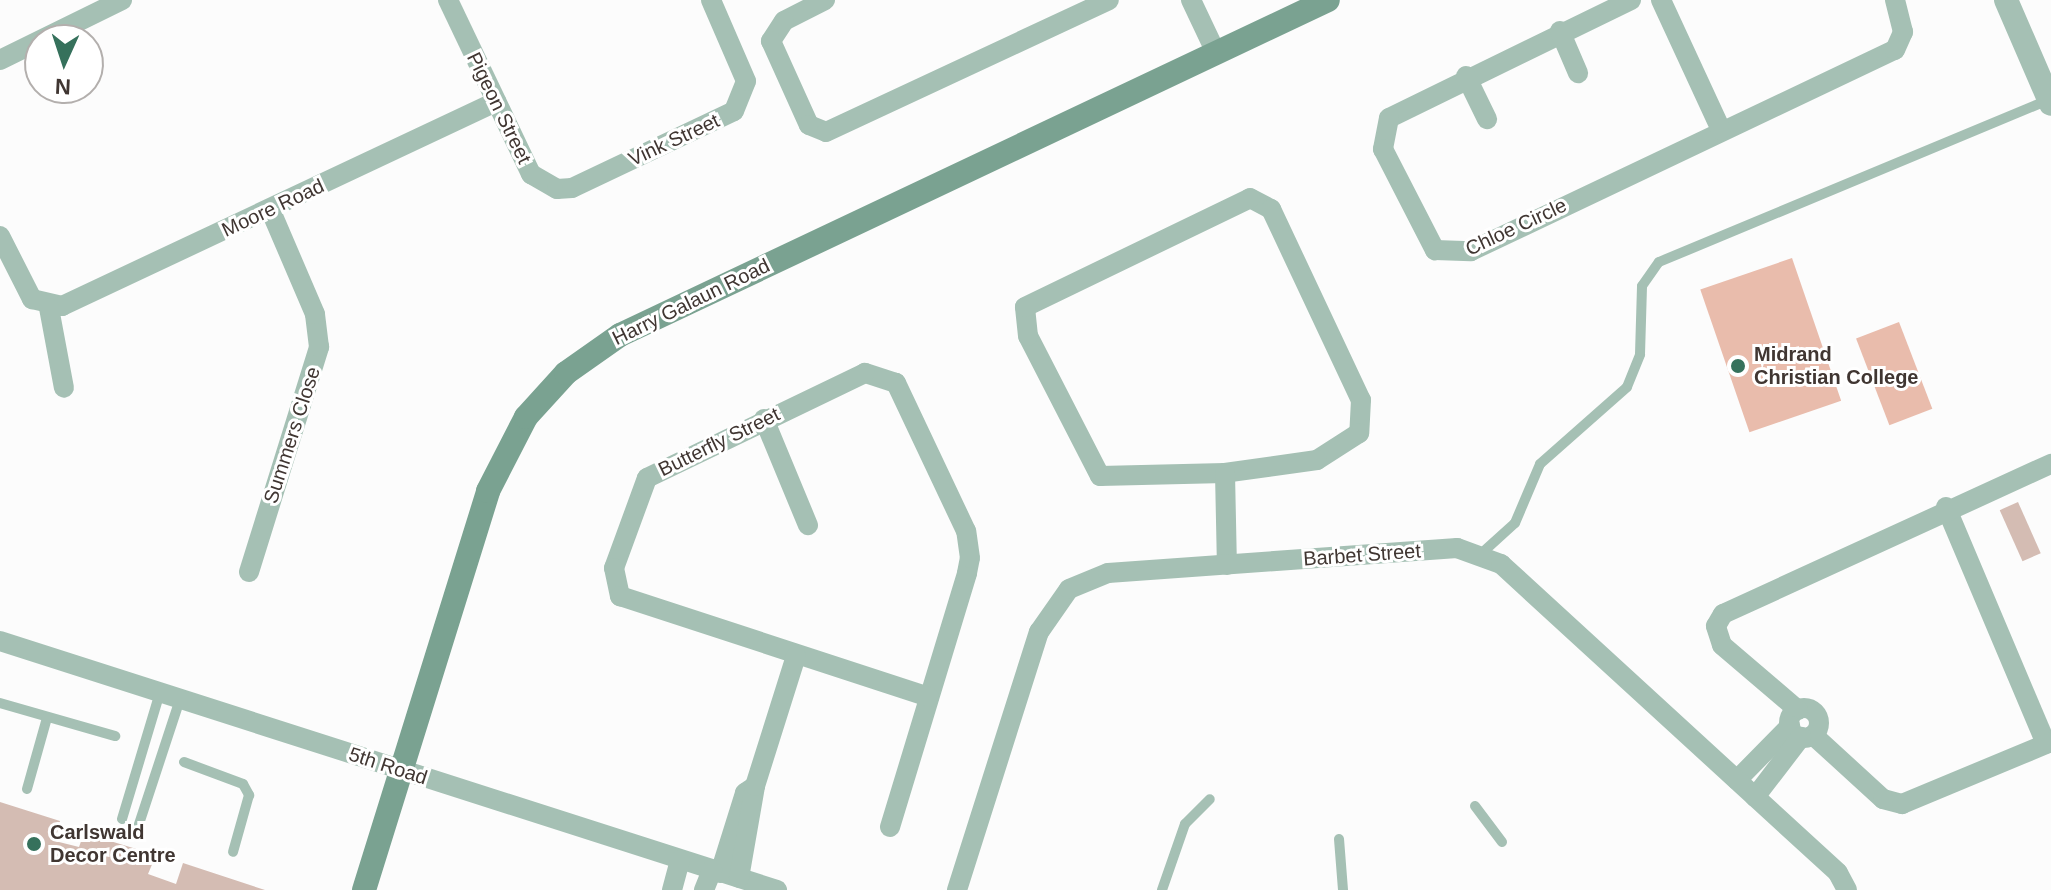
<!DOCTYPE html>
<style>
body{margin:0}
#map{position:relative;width:2051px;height:890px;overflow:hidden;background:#fcfcfc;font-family:Arial,sans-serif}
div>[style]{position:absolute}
.green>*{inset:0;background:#e9bcac;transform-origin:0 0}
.building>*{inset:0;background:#d4bcb3;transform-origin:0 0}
.service>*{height:10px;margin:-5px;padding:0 5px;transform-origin:5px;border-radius:5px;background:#a5c0b4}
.minor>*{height:20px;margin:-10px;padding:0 10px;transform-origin:10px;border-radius:10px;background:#a5c0b4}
.minor>.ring{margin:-10px;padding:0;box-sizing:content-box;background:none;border:20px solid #a5c0b4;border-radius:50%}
.tertiary>*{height:24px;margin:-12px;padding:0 12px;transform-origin:12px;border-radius:12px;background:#a5c0b4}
.secondary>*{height:24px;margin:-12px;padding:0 12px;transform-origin:12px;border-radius:12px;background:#7aa291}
.dots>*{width:22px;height:22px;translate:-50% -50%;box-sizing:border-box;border:4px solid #fff;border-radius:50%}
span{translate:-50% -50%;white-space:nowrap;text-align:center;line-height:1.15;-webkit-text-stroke:6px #fff;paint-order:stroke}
.street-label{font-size:20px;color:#403632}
.poi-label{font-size:20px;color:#403632;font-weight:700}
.left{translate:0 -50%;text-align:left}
.north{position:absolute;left:24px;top:24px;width:80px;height:80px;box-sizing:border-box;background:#fff;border:2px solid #b3afad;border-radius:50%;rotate:183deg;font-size:22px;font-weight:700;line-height:32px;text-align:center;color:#403632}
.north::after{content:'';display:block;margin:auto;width:28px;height:36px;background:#36715c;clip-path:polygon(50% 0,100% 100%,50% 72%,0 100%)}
</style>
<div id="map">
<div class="green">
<div style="left:1792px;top:258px;width:151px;height:97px;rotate:71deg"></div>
<div style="left:1899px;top:322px;width:93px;height:46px;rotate:69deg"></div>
</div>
<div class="building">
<div style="left:2018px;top:502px;width:56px;height:20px;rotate:66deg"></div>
<div style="clip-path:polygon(0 802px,60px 821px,55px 841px,79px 847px,84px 833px,156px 855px,148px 874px,176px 884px,183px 863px,265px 890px,0 890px)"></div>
</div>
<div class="service">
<div style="left:1483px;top:552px;width:43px;rotate:-42.2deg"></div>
<div style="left:1515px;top:523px;width:64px;rotate:-67deg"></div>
<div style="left:1540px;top:464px;width:116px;rotate:-41.5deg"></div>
<div style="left:1627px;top:387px;width:35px;rotate:-68deg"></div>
<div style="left:1640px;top:354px;width:68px;rotate:-88.3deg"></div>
<div style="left:1642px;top:286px;width:29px;rotate:-55deg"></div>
<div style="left:1659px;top:262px;width:422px;rotate:-22.6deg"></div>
<div style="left:0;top:703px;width:120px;rotate:16deg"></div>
<div style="left:184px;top:762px;width:63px;rotate:20.4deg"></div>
<div style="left:243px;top:784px;width:13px;rotate:61deg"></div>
<div style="left:249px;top:795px;width:59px;rotate:105.7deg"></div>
<div style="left:27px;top:789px;width:74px;rotate:-74.3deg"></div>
<div style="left:1475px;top:806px;width:45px;rotate:53.1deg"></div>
<div style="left:122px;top:819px;width:133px;rotate:-73.3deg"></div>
<div style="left:139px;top:824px;width:132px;rotate:-71.8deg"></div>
<div style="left:1339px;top:839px;width:51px;rotate:85.5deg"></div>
<div style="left:1162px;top:890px;width:70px;rotate:-70.8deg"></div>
<div style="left:1185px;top:824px;width:35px;rotate:-45deg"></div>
</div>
<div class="minor">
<div style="left:448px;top:0;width:193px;rotate:64.5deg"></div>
<div style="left:531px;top:174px;width:30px;rotate:30deg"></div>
<div style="left:557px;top:189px;width:15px;rotate:-4deg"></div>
<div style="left:572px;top:188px;width:179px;rotate:-25.4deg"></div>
<div style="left:734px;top:111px;width:32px;rotate:-68deg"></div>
<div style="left:746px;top:81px;width:88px;rotate:-113.4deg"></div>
<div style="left:825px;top:0;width:46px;rotate:152.9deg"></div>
<div style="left:784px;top:21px;width:24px;rotate:123deg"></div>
<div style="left:771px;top:41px;width:92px;rotate:65.7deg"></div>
<div style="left:809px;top:125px;width:18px;rotate:22deg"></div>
<div style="left:826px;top:132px;width:312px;rotate:-25deg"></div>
<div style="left:1191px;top:0;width:59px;rotate:64.7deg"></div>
<div style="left:1631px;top:0;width:269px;rotate:154deg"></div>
<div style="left:1389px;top:118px;width:32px;rotate:101deg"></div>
<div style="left:1383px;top:149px;width:114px;rotate:62.8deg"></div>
<div style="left:1435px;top:250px;width:36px;rotate:2deg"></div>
<div style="left:1471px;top:251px;width:469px;rotate:-25.4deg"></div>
<div style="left:1895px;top:50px;width:20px;rotate:-66deg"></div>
<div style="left:1903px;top:32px;width:33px;rotate:-104deg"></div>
<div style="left:1661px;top:0;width:143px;rotate:65.2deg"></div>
<div style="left:1560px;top:31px;width:46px;rotate:66.8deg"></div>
<div style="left:0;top:60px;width:136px;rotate:-26.2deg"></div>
<div style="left:1466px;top:76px;width:48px;rotate:64deg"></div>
<div style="left:1250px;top:198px;width:24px;rotate:28deg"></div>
<div style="left:1271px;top:209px;width:211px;rotate:64.8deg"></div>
<div style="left:1361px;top:400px;width:33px;rotate:93deg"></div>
<div style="left:1359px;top:433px;width:50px;rotate:147.3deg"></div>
<div style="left:1317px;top:460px;width:93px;rotate:172deg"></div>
<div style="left:1225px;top:473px;width:125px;rotate:178.6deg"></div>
<div style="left:1100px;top:476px;width:157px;rotate:-117.2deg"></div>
<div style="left:1028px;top:336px;width:29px;rotate:-96deg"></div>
<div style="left:1025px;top:307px;width:250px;rotate:-25.8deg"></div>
<div style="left:0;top:236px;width:71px;rotate:63.1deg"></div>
<div style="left:32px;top:299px;width:31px;rotate:13deg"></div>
<div style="left:62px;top:306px;width:480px;rotate:-25.2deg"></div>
<div style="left:49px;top:308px;width:81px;rotate:79.4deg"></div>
<div style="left:764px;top:419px;width:115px;rotate:67.5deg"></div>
<div style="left:1225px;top:473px;width:92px;rotate:88.8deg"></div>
<div style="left:1946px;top:507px;width:257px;rotate:67.1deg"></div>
<div style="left:249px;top:572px;width:236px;rotate:-72.7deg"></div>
<div style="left:319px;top:347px;width:33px;rotate:-97deg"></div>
<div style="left:315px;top:314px;width:114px;rotate:-113.2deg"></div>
<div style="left:0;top:641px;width:816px;rotate:17.77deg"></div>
<div class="ring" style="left:1789px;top:708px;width:10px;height:10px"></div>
<div style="left:1798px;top:710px;width:100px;rotate:-139.5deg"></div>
<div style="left:1722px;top:645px;width:20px;rotate:-108deg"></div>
<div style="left:1716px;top:626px;width:14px;rotate:-60deg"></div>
<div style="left:1723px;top:614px;width:361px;rotate:-24.6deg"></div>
<div style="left:1813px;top:735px;width:95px;rotate:42.4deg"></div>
<div style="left:1883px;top:799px;width:20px;rotate:15deg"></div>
<div style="left:1902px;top:804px;width:161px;rotate:-22.6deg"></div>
<div style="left:1737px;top:780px;width:76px;rotate:-45.5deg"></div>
<div style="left:1755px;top:797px;width:76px;rotate:-52.5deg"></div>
<div style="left:890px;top:827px;width:265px;rotate:-73.1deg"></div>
<div style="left:967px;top:573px;width:15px;rotate:-79deg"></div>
<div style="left:970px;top:558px;width:27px;rotate:-98deg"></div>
<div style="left:966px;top:531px;width:164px;rotate:-115.3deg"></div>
<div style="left:896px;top:383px;width:33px;rotate:-162deg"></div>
<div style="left:865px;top:373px;width:242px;rotate:154.3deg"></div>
<div style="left:647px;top:478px;width:96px;rotate:110.1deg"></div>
<div style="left:614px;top:568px;width:29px;rotate:78deg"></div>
<div style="left:620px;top:596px;width:325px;rotate:18.1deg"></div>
<div style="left:720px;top:873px;width:84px;rotate:-72.6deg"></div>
<div style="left:745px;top:793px;width:12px;rotate:-35deg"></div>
<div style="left:739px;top:878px;width:93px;rotate:-80.1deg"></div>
<div style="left:755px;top:786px;width:136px;rotate:-72.5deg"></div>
<div style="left:672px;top:890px;width:31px;rotate:-75deg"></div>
<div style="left:704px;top:890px;width:22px;rotate:-68deg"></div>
<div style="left:957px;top:890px;width:271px;rotate:-72.4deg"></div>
<div style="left:1039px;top:632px;width:52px;rotate:-55.1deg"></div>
<div style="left:1069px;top:589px;width:42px;rotate:-22.3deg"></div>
<div style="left:1108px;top:573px;width:350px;rotate:-4.1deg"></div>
<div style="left:1457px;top:548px;width:47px;rotate:20deg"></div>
<div style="left:1501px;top:564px;width:457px;rotate:42.5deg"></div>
<div style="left:1838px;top:873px;width:19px;rotate:62deg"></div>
</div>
<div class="tertiary">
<div style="left:2006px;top:0;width:113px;rotate:66.6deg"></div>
</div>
<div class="secondary">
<div style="left:364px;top:890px;width:418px;rotate:-72.7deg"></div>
<div style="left:488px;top:491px;width:83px;rotate:-62.8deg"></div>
<div style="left:526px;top:417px;width:59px;rotate:-47.7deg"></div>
<div style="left:566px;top:373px;width:66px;rotate:-35.1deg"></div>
<div style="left:620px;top:335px;width:783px;rotate:-25.32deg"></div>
</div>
<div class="dots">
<div style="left:1738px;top:366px;background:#36715c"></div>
<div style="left:34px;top:844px;background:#36715c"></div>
</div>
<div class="street-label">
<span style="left:499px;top:108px;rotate:64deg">Pigeon Street</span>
<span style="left:674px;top:140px;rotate:-25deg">Vink Street</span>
<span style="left:273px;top:208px;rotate:-25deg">Moore Road</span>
<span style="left:1516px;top:227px;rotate:-25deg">Chloe Circle</span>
<span style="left:691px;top:302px;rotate:-26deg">Harry Galaun Road</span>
<span style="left:292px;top:435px;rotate:-72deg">Summers Close</span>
<span style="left:719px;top:442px;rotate:-26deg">Butterfly Street</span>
<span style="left:1362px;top:555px;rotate:-4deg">Barbet Street</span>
<span style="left:388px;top:766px;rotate:18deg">5th Road</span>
</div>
<div class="poi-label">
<span class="left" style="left:1754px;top:366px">Midrand<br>Christian College</span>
<span class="left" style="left:50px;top:844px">Carlswald<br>Decor Centre</span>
</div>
<div class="north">N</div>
</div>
